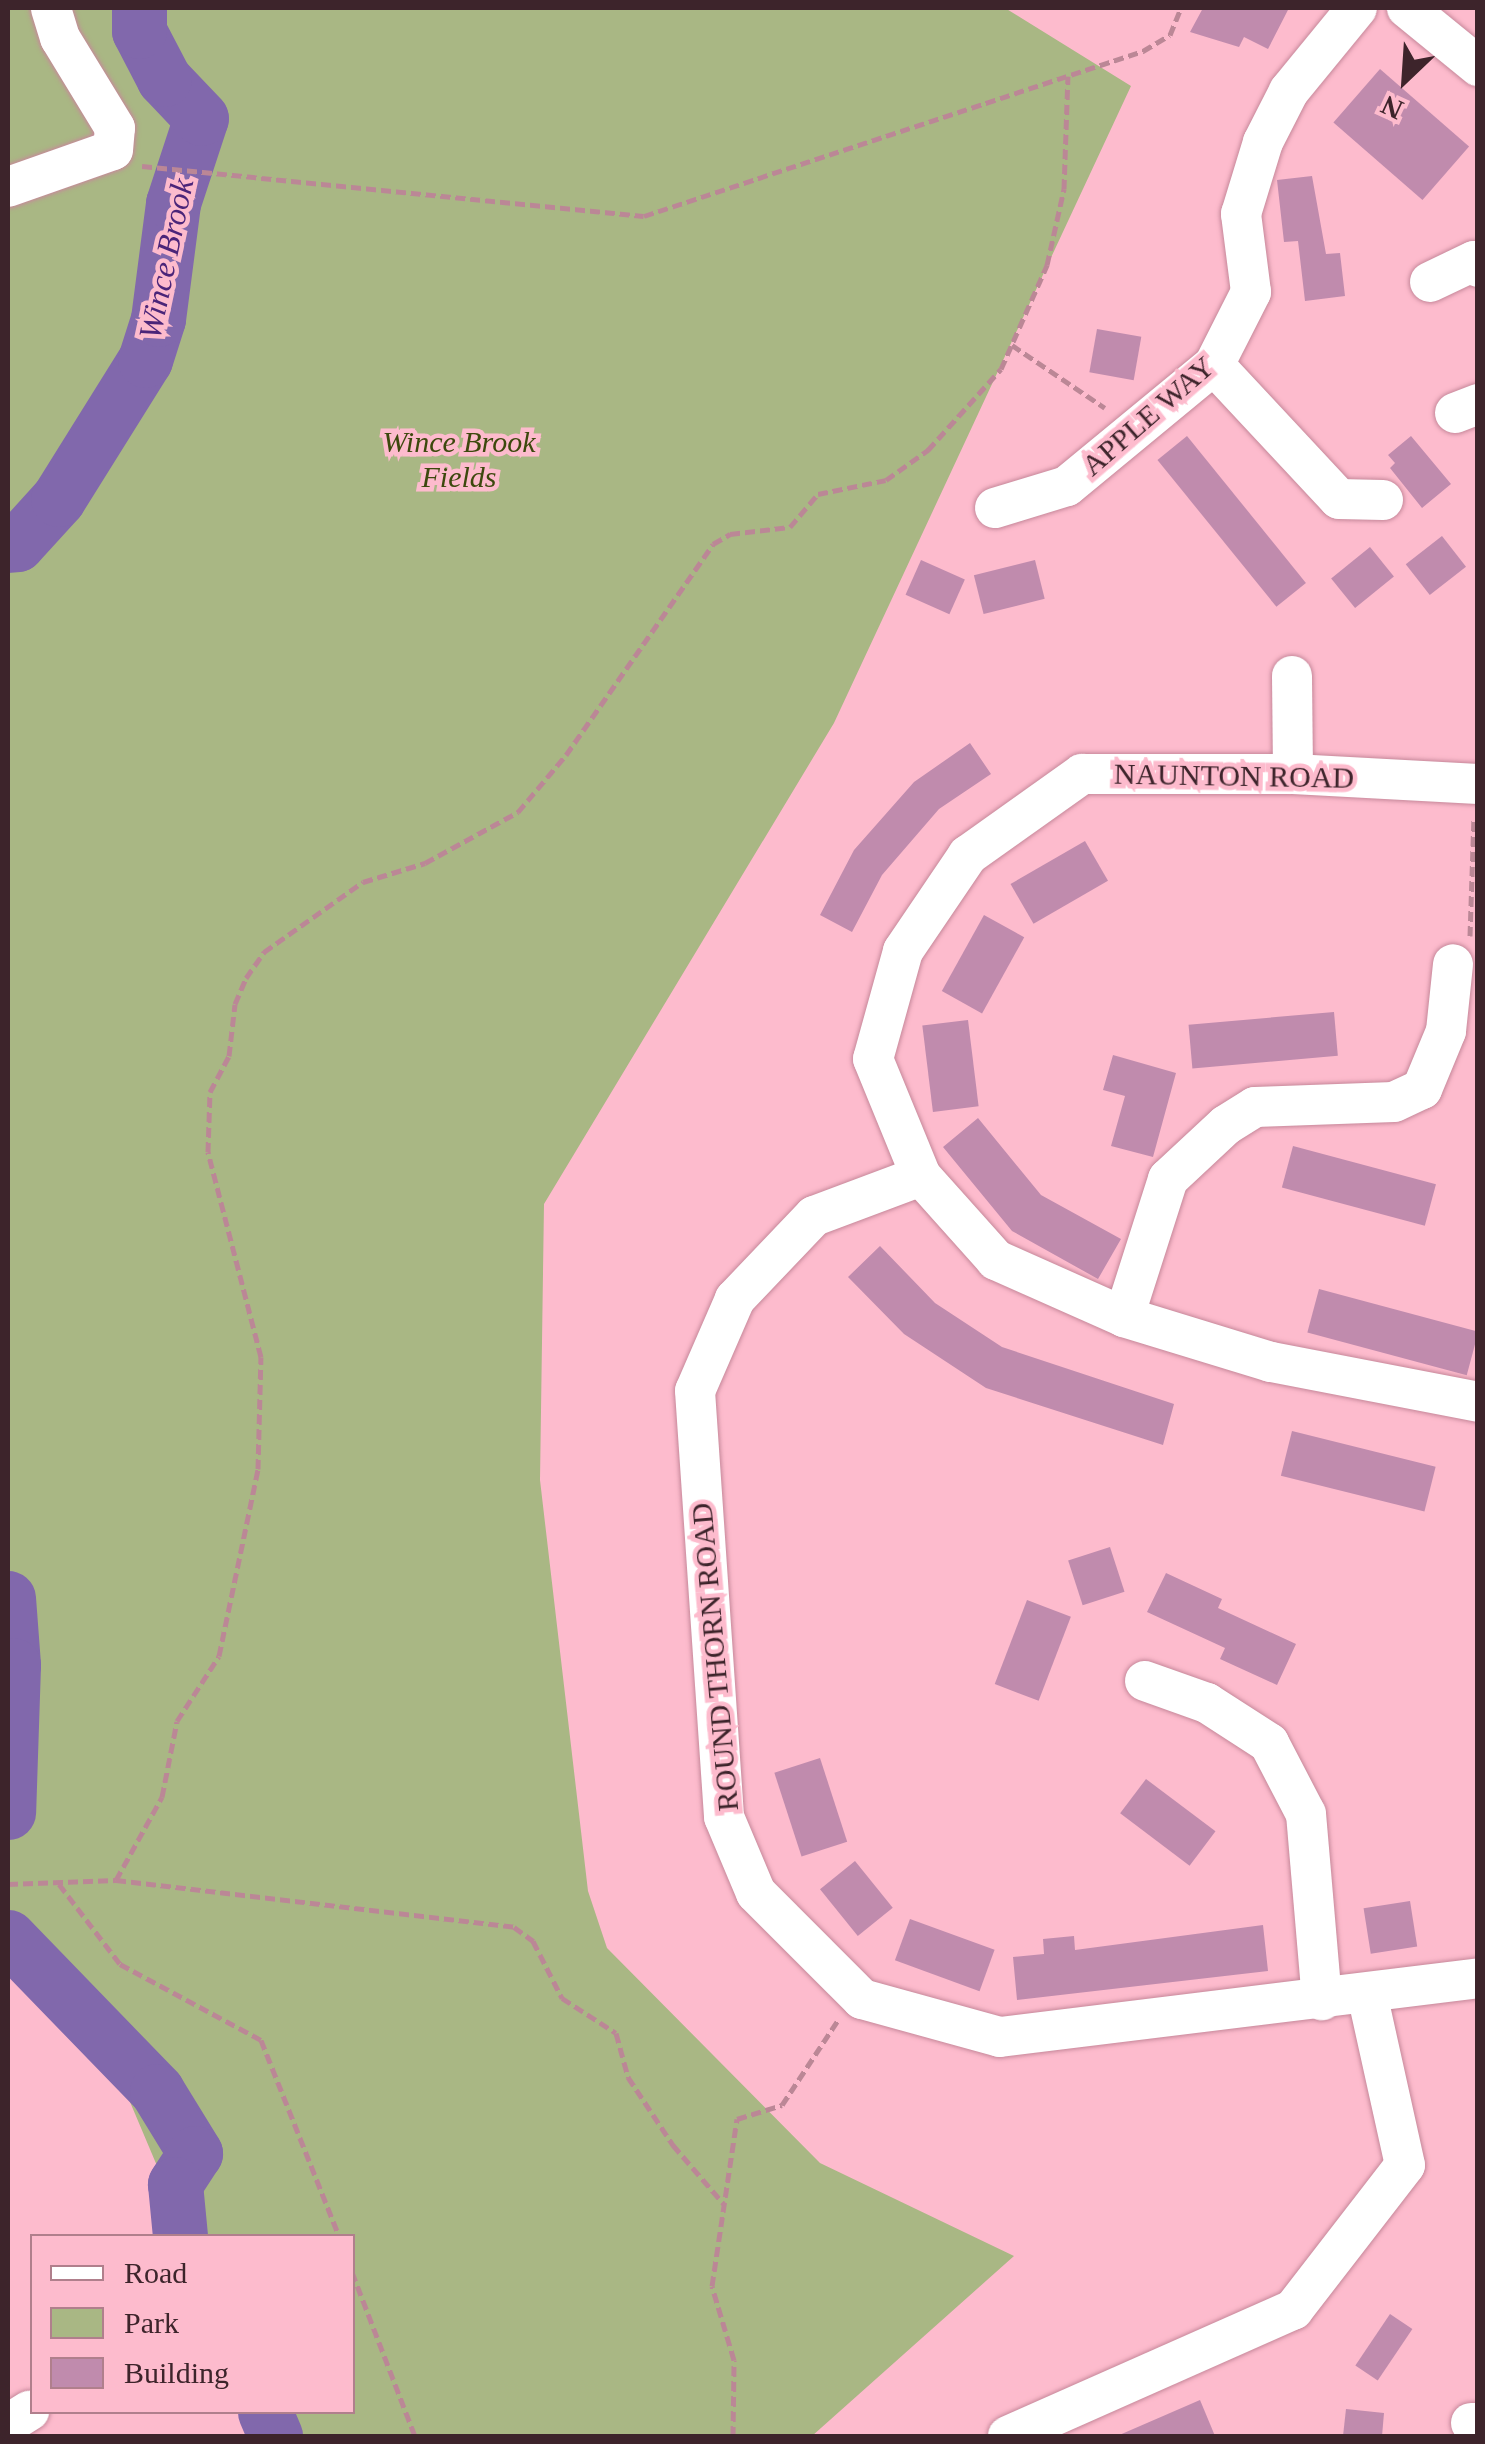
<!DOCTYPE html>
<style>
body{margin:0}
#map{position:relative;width:1485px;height:2444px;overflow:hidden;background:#fdbbcd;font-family:Georgia,serif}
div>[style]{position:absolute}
.green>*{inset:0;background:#a9b784}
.river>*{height:55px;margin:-27.5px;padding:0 27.5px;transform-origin:27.5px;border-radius:27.5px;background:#8168ac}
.building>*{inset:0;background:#c08bad;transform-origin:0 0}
.path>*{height:5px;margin-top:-2.5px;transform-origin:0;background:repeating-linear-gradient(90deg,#bb8796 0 10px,transparent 0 15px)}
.roads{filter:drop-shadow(0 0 2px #c6889a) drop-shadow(0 0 2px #c6889a)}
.minor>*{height:40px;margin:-20px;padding:0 20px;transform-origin:20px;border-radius:20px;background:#fff}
span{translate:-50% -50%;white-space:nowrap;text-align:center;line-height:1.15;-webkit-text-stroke:9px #fdbbcd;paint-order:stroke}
.street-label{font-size:30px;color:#3d242b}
.park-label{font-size:30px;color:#3c480d;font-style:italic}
.water-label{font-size:32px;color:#4b2579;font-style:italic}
.frame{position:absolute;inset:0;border:10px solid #3d242b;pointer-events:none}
.legend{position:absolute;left:30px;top:2234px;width:325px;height:180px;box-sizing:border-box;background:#fdbbcd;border:2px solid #b07f8c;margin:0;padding:12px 18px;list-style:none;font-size:30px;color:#3d242b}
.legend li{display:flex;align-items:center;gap:20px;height:50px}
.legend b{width:50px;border:2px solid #b07f8c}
.north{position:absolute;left:1355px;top:30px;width:100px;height:100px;-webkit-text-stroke:8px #fdbbcd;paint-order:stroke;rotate:205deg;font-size:28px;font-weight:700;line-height:40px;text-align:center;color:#3d242b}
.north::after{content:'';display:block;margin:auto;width:35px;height:45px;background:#3d242b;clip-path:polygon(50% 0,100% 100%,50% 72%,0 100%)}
</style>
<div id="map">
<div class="green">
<div style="clip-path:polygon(8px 8px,1005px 8px,1131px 86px,834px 723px,544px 1204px,540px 1480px,588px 1891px,607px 1948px,820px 2163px,1014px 2256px,812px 2436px,266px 2436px,255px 2412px,352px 2412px,352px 2236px,168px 2236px,163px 2180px,122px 2083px,8px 1961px)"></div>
</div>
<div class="river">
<div style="left:8px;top:545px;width:9px;rotate:-6deg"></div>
<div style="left:17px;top:544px;width:61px;rotate:-47.7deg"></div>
<div style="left:58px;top:499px;width:164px;rotate:-58deg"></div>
<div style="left:145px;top:360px;width:43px;rotate:-72.4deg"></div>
<div style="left:158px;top:319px;width:117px;rotate:-82.6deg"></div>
<div style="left:173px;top:203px;width:89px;rotate:-71.8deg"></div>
<div style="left:201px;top:118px;width:54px;rotate:-133.5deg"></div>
<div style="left:164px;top:79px;width:54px;rotate:-117.5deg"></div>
<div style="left:139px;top:31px;width:23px;rotate:-90deg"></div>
<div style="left:8px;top:1598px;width:67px;rotate:85.7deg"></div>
<div style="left:13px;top:1665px;width:147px;rotate:91.9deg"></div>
<div style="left:8px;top:1937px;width:214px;rotate:45.9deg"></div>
<div style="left:157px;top:2091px;width:73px;rotate:58.5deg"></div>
<div style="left:195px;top:2153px;width:37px;rotate:123deg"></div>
<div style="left:175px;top:2184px;width:52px;rotate:84.5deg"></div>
<div style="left:265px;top:2412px;width:26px;rotate:67deg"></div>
</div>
<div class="building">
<div style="clip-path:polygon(1203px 8px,1289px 8px,1268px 49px,1244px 37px,1239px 47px,1190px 32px)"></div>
<div style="left:1380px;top:69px;width:118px;height:71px;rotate:41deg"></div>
<div style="clip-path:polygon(1312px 176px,1326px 254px,1340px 253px,1345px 296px,1305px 301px,1298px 241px,1284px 242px,1277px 180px)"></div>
<div style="left:1097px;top:329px;width:45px;height:44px;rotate:10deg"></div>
<div style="left:1187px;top:436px;width:189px;height:38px;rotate:51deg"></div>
<div style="clip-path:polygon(1411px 436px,1451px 484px,1422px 508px,1390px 468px,1395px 463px,1388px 455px)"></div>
<div style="left:1442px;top:536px;width:39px;height:46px;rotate:52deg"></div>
<div style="left:1370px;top:547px;width:38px;height:50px;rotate:51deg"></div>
<div style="left:921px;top:560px;width:48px;height:38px;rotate:24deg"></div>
<div style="left:1035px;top:560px;width:40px;height:63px;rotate:76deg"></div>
<div style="clip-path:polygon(970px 743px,991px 774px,939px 809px,882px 875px,852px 932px,820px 915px,854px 850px,914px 782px)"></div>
<div style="left:1085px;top:841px;width:46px;height:86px;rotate:60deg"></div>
<div style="left:984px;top:915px;width:46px;height:87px;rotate:29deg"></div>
<div style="left:1334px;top:1012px;width:44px;height:146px;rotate:85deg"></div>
<div style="left:968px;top:1020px;width:87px;height:46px;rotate:83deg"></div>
<div style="clip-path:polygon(1113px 1055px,1176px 1073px,1153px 1157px,1111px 1146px,1125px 1096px,1103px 1090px)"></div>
<div style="clip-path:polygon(978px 1118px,1041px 1195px,1121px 1239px,1098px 1279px,1012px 1231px,943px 1147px)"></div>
<div style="left:1293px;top:1146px;width:148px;height:43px;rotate:15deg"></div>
<div style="clip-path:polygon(880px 1246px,935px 1303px,1002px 1347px,1174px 1404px,1163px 1445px,986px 1388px,904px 1334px,848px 1277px)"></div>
<div style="left:1319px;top:1289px;width:165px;height:45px;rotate:15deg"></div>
<div style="left:1292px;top:1431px;width:148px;height:46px;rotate:14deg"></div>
<div style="left:1110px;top:1547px;width:47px;height:44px;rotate:72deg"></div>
<div style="clip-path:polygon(1166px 1573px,1222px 1599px,1218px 1608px,1296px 1644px,1277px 1685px,1220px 1659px,1225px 1648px,1147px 1612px)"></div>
<div style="left:1027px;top:1600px;width:47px;height:90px;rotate:21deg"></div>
<div style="left:820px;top:1758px;width:88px;height:48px;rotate:72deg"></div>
<div style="left:1146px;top:1779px;width:87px;height:43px;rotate:37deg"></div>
<div style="left:855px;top:1861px;width:60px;height:45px;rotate:51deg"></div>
<div style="left:1410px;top:1901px;width:46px;height:47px;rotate:81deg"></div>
<div style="left:910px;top:1919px;width:90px;height:44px;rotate:20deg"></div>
<div style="clip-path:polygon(1263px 1925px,1268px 1971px,1017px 2000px,1013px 1957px,1044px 1954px,1043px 1939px,1074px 1936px,1075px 1950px)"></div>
<div style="left:1390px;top:2314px;width:27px;height:62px;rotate:34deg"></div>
<div style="clip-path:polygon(1200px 2400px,1215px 2436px,1117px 2436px)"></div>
<div style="clip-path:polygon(1346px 2409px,1384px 2413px,1382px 2436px,1343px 2436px)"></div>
</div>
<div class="path">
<div style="left:142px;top:166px;width:504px;rotate:5.69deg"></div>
<div style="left:644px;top:216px;width:526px;rotate:-18.3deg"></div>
<div style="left:1143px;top:51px;width:31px;rotate:-31deg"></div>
<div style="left:1170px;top:35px;width:29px;rotate:-68deg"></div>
<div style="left:1012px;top:345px;width:112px;rotate:34.1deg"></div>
<div style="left:1470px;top:936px;width:119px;rotate:-88.1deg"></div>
<div style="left:116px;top:1880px;width:95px;rotate:-61deg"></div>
<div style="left:162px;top:1797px;width:77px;rotate:-78.8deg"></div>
<div style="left:177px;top:1721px;width:77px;rotate:-57.1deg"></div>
<div style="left:219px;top:1656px;width:191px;rotate:-78.2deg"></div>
<div style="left:258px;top:1469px;width:112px;rotate:-88.5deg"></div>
<div style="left:261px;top:1357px;width:212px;rotate:-104.5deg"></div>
<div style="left:208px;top:1152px;width:60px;rotate:-88.1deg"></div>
<div style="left:210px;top:1092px;width:41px;rotate:-62.2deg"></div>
<div style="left:229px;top:1056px;width:52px;rotate:-83.4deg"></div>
<div style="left:235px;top:1004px;width:28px;rotate:-67deg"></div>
<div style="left:246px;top:978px;width:32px;rotate:-55deg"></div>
<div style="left:264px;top:952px;width:121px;rotate:-35.3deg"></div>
<div style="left:363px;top:882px;width:65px;rotate:-17deg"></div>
<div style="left:425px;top:863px;width:106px;rotate:-28.7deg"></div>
<div style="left:518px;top:812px;width:75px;rotate:-49.9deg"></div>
<div style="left:566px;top:755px;width:257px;rotate:-55.1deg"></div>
<div style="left:713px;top:544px;width:20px;rotate:-30deg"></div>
<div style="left:730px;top:534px;width:60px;rotate:-6.7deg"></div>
<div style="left:790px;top:527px;width:43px;rotate:-49.7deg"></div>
<div style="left:818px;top:494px;width:69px;rotate:-11.6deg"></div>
<div style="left:886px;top:480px;width:52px;rotate:-35.5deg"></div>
<div style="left:928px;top:450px;width:109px;rotate:-48deg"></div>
<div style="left:1001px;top:369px;width:114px;rotate:-66.1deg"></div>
<div style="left:1047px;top:265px;width:78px;rotate:-77.4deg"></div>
<div style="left:1064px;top:189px;width:113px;rotate:-88deg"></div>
<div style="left:8px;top:1884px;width:108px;rotate:-2.1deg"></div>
<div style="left:116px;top:1880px;width:401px;rotate:6.7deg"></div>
<div style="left:514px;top:1927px;width:24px;rotate:36deg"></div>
<div style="left:533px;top:1941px;width:64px;rotate:63deg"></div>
<div style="left:562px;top:1998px;width:64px;rotate:32.9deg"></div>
<div style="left:616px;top:2033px;width:46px;rotate:74.7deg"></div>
<div style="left:628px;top:2077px;width:82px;rotate:56.5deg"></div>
<div style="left:673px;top:2145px;width:78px;rotate:49.2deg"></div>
<div style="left:59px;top:1884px;width:101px;rotate:52.7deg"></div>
<div style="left:120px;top:1964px;width:160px;rotate:28.3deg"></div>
<div style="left:261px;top:2040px;width:211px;rotate:68.3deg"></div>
<div style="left:352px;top:2272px;width:176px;rotate:69deg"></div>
<div style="left:733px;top:2436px;width:76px;rotate:-89.2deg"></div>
<div style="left:734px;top:2360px;width:77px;rotate:-106.6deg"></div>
<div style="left:712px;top:2286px;width:169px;rotate:-81.5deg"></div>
<div style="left:737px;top:2119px;width:47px;rotate:-17.3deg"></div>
<div style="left:782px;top:2105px;width:102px;rotate:-56.6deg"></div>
</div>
<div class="roads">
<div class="minor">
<div style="left:1407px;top:8px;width:92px;rotate:39.2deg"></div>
<div style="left:8px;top:187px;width:111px;rotate:-19.4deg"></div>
<div style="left:113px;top:150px;width:22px;rotate:-85deg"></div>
<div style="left:115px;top:128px;width:105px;rotate:-121.4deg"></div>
<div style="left:60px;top:38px;width:31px;rotate:-107deg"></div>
<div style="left:1430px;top:282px;width:49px;rotate:-25.5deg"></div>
<div style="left:1474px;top:261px;width:7px;rotate:56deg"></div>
<div style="left:1214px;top:365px;width:183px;rotate:47deg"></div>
<div style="left:1339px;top:499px;width:44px;rotate:1.3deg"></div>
<div style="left:1455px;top:413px;width:25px;rotate:-21deg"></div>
<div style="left:995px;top:508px;width:75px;rotate:-17deg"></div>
<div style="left:1067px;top:486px;width:190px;rotate:-39.5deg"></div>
<div style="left:1214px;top:365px;width:82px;rotate:-63.1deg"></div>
<div style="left:1251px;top:292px;width:79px;rotate:-97.3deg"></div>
<div style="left:1241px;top:214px;width:75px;rotate:-73deg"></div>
<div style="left:1263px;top:142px;width:57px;rotate:-63deg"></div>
<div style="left:1289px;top:91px;width:107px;rotate:-50.7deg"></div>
<div style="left:1292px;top:676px;width:98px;rotate:89.4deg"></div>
<div style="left:1478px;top:784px;width:185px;rotate:-176.9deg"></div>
<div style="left:1293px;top:774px;width:211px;rotate:180deg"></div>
<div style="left:1082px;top:774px;width:140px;rotate:144.6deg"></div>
<div style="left:968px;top:855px;width:116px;rotate:124.1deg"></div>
<div style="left:903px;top:951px;width:112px;rotate:105.5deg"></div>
<div style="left:873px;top:1059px;width:126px;rotate:67.7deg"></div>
<div style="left:921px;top:1176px;width:113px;rotate:48.2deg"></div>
<div style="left:996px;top:1260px;width:140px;rotate:24deg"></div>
<div style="left:1124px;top:1317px;width:154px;rotate:17deg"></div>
<div style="left:1271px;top:1362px;width:211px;rotate:10.9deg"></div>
<div style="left:921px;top:1176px;width:114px;rotate:159.5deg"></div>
<div style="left:814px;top:1216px;width:115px;rotate:133.6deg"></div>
<div style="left:735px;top:1299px;width:100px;rotate:113.5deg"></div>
<div style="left:695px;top:1391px;width:427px;rotate:86.1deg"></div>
<div style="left:724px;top:1817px;width:82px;rotate:67.2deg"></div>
<div style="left:756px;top:1893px;width:150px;rotate:45deg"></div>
<div style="left:862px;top:1999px;width:143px;rotate:15.4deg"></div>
<div style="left:1000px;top:2037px;width:482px;rotate:-7deg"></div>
<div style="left:1124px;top:1317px;width:145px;rotate:-72.3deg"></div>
<div style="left:1168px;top:1179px;width:79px;rotate:-43deg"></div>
<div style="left:1226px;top:1125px;width:34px;rotate:-32deg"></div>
<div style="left:1255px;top:1107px;width:139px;rotate:-2.1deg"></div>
<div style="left:1394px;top:1102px;width:31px;rotate:-25deg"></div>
<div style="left:1422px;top:1089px;width:63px;rotate:-67.5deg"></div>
<div style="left:1446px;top:1031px;width:67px;rotate:-84deg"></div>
<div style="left:1145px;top:1681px;width:66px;rotate:19.5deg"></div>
<div style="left:1207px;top:1703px;width:74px;rotate:32.8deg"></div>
<div style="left:1269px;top:1743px;width:80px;rotate:62.5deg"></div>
<div style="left:1306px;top:1814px;width:187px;rotate:85.1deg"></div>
<div style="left:1471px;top:2423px;width:7px"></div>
<div style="left:8px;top:2424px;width:25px;rotate:-32deg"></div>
<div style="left:1008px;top:2436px;width:312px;rotate:-23.9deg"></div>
<div style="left:1293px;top:2310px;width:183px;rotate:-52.3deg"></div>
<div style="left:1405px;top:2165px;width:175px;rotate:-102.5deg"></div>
</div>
</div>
<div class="street-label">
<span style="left:1148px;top:416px;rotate:-41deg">APPLE WAY</span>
<span style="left:1234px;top:776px;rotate:1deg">NAUNTON ROAD</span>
<span style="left:715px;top:1657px;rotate:-95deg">ROUND THORN ROAD</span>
</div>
<div class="park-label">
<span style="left:459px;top:459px">Wince Brook<br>Fields</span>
</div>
<div class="water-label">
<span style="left:166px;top:259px;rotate:-78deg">Wince Brook</span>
</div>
<div class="frame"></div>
<ul class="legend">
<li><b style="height:12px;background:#fff"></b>Road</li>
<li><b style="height:28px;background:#a9b784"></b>Park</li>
<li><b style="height:28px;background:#c08bad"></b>Building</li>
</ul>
<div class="north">N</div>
</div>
